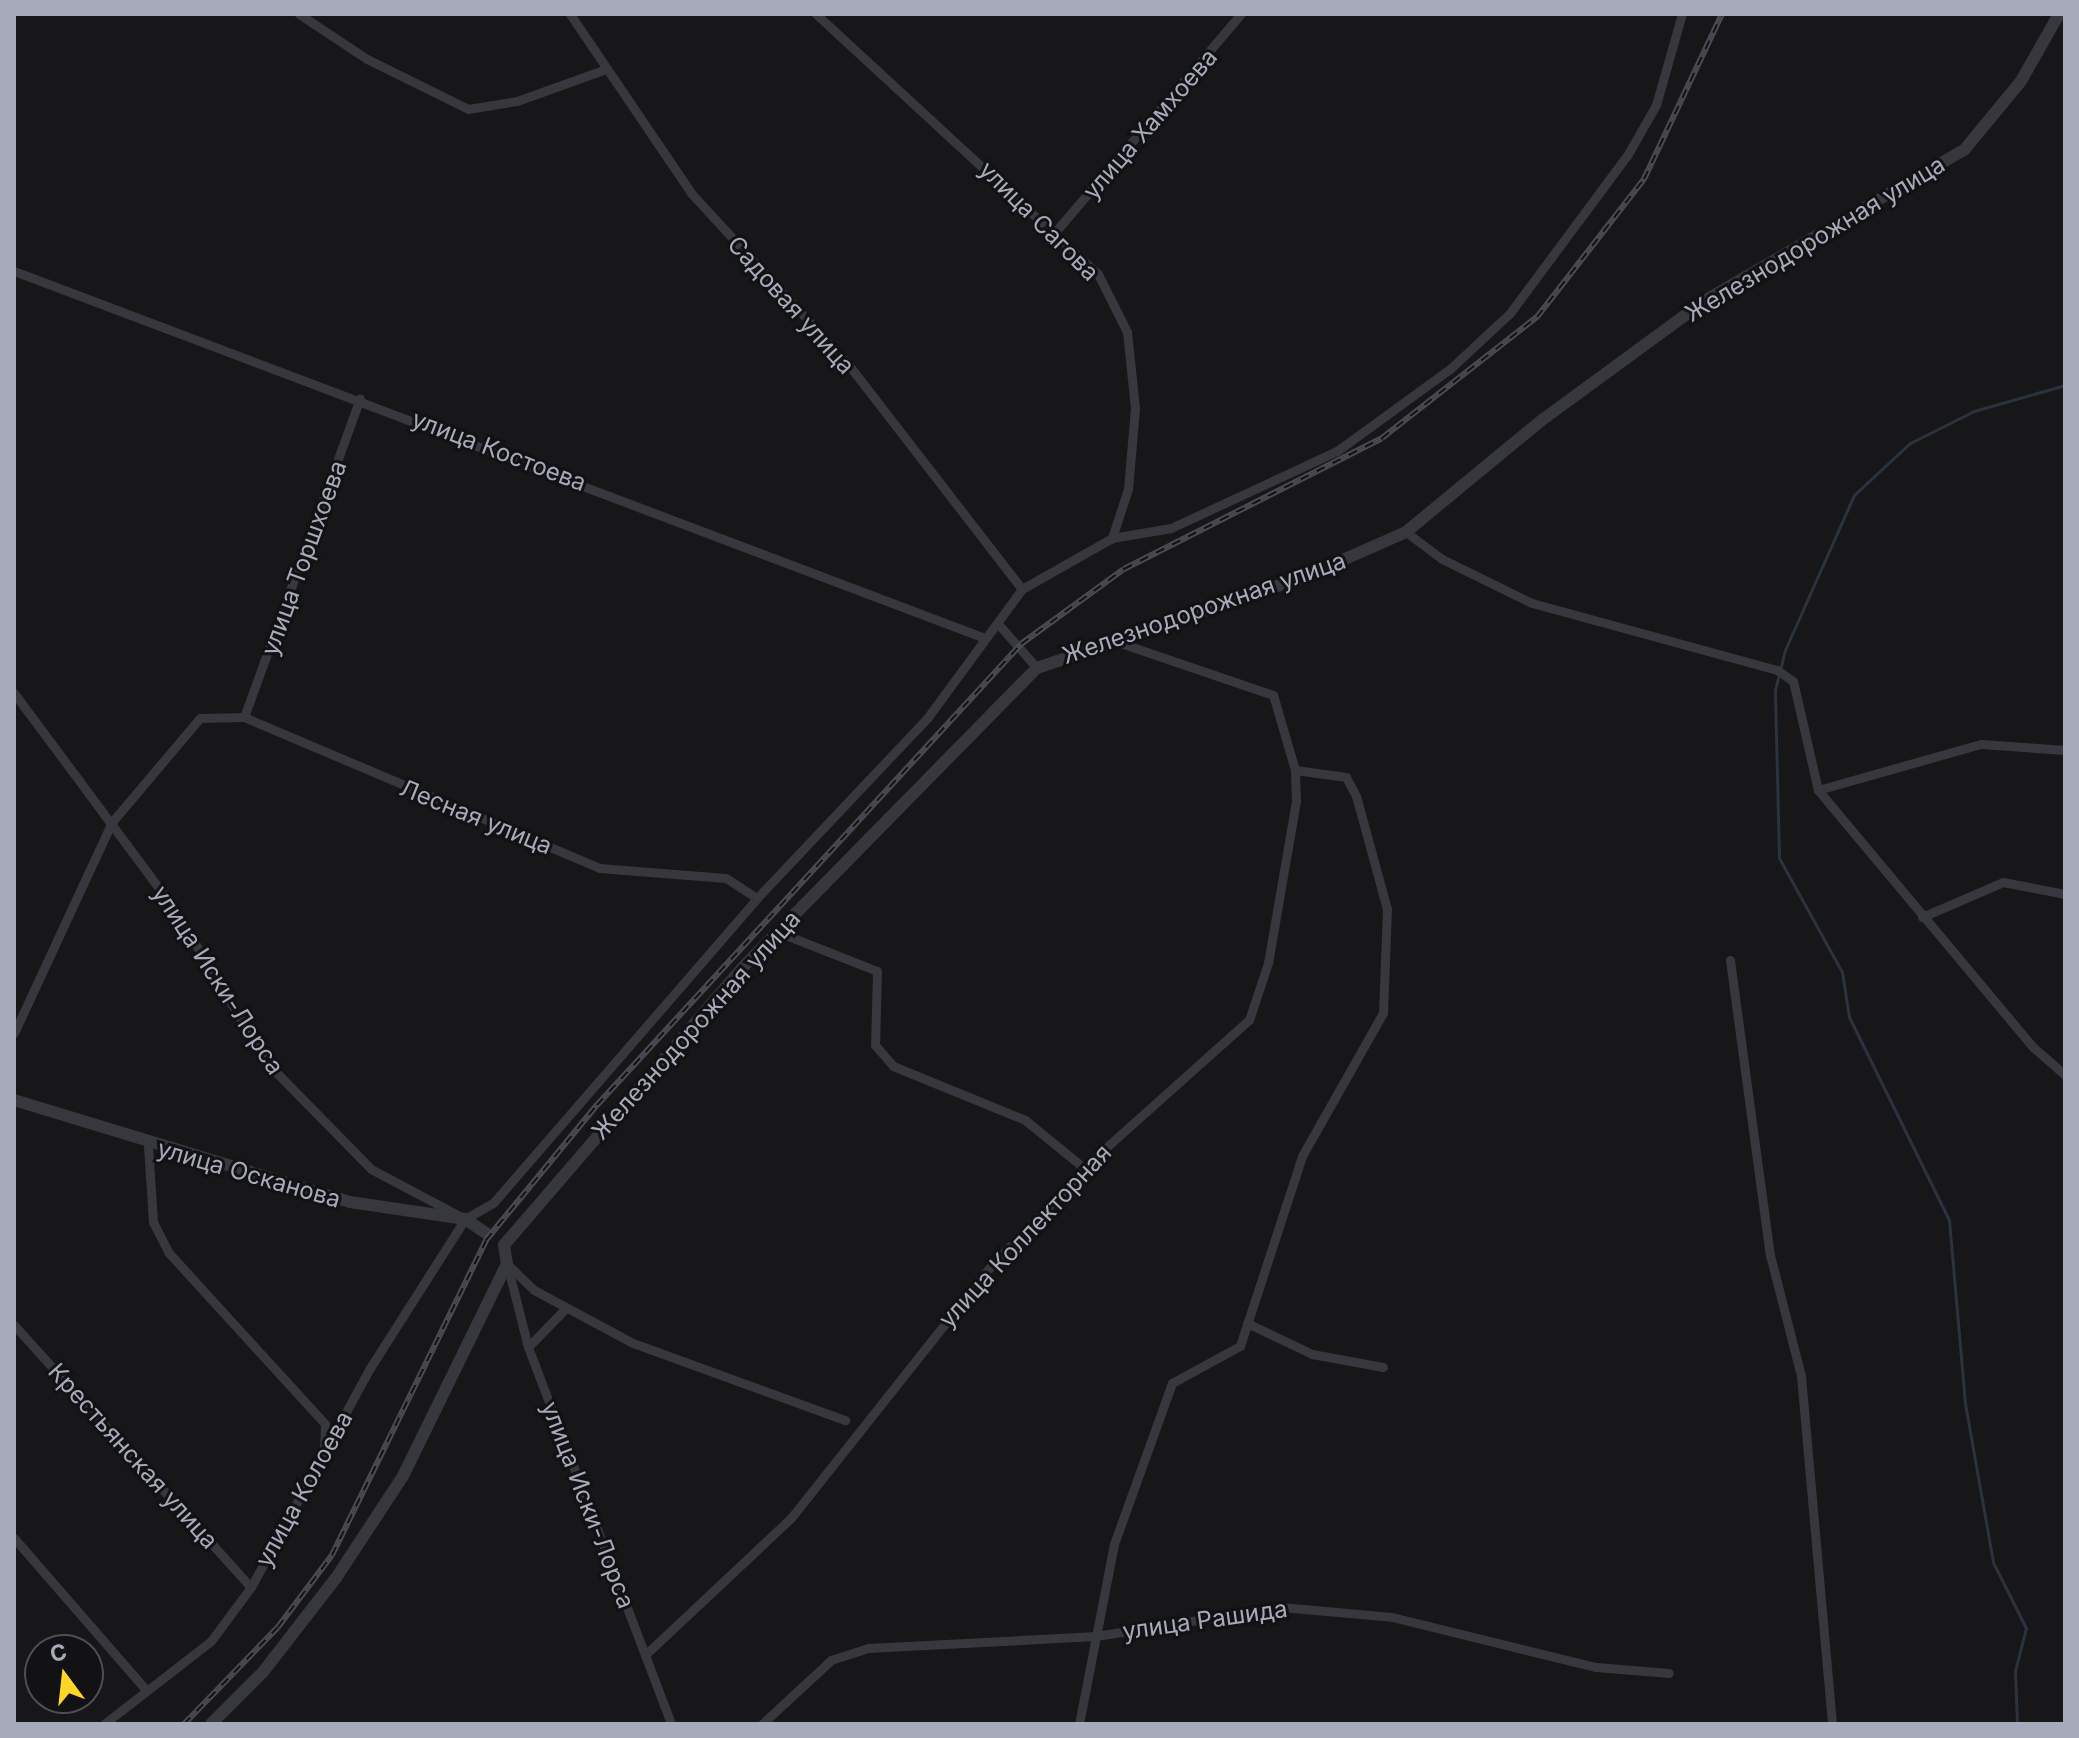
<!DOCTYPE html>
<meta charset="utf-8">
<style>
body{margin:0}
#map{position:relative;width:2079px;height:1738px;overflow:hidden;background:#171619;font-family:Inter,sans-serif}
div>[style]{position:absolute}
.stream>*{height:3px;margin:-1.5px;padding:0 1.5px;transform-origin:1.5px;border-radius:1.5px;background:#2b333e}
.minor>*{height:9px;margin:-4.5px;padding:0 4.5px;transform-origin:4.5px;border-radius:4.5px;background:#37373e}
.tertiary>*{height:12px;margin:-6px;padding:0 6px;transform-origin:6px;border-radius:6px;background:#37373e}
.rail>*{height:6px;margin-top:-3px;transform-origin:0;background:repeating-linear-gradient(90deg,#121114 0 9px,#4a4b53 0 18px);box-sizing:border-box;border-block:2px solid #4a4b53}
span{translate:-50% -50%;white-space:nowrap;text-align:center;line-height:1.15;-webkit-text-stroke:6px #121114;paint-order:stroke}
.street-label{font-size:24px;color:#a7aaba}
.frame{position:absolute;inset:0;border:16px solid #a7aaba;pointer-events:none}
.north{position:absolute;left:24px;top:1634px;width:80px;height:80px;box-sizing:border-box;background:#121114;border:2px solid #4e4e56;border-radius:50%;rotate:345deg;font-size:22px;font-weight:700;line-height:32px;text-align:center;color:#a7aaba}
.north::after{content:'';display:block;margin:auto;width:28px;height:36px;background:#ffd628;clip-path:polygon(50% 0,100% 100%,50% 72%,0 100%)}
</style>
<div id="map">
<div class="stream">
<div style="left:2017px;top:1724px;width:53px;rotate:-92.2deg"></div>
<div style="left:2015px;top:1671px;width:44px;rotate:-75.7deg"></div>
<div style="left:2026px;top:1628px;width:74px;rotate:-116.6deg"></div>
<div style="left:1993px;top:1562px;width:161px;rotate:-100deg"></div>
<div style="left:1965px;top:1403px;width:184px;rotate:-95deg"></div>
<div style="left:1949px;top:1220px;width:226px;rotate:-116.2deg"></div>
<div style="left:1849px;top:1017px;width:46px;rotate:-98.8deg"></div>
<div style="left:1842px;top:972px;width:130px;rotate:-118.9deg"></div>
<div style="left:1779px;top:858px;width:168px;rotate:-91.4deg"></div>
<div style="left:1775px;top:690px;width:41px;rotate:-76deg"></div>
<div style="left:1785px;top:650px;width:170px;rotate:-66deg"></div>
<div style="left:1854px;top:495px;width:76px;rotate:-42.9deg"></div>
<div style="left:1910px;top:443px;width:72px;rotate:-26.6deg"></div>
<div style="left:1974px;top:411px;width:95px;rotate:-15.9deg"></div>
</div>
<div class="minor">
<div style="left:299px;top:14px;width:82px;rotate:33.5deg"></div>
<div style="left:367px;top:59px;width:113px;rotate:26.3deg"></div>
<div style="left:468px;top:109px;width:50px;rotate:-9.3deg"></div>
<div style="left:517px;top:101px;width:91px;rotate:-19.8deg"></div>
<div style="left:570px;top:14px;width:216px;rotate:55.9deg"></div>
<div style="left:691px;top:193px;width:232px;rotate:47.4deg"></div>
<div style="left:848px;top:364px;width:284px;rotate:52.3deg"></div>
<div style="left:816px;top:14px;width:384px;rotate:42.7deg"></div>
<div style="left:1098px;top:274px;width:65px;rotate:63.4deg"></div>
<div style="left:1127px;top:332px;width:76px;rotate:84deg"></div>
<div style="left:1135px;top:408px;width:81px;rotate:94.9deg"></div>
<div style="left:1128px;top:489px;width:52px;rotate:108.1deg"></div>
<div style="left:1056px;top:231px;width:285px;rotate:-49.6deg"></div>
<div style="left:14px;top:271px;width:1035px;rotate:20.71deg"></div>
<div style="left:1406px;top:532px;width:45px;rotate:36.9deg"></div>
<div style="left:1442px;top:559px;width:100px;rotate:26.1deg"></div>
<div style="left:1532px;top:603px;width:254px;rotate:15.3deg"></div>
<div style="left:1777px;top:670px;width:19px;rotate:35deg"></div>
<div style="left:1793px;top:681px;width:112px;rotate:77.1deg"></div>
<div style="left:1818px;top:790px;width:336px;rotate:50.1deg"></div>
<div style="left:2034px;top:1048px;width:41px;rotate:41.1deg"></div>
<div style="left:1000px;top:626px;width:56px;rotate:48.6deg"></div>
<div style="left:14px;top:693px;width:270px;rotate:53.4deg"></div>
<div style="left:175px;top:910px;width:179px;rotate:59deg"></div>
<div style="left:267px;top:1063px;width:148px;rotate:45.5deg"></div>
<div style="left:371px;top:1169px;width:98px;rotate:27.9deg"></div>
<div style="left:244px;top:717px;width:339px;rotate:-70deg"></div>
<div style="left:1818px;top:790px;width:169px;rotate:-15.8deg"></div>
<div style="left:1981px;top:744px;width:84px;rotate:4.1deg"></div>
<div style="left:1922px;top:917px;width:88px;rotate:-23.4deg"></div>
<div style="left:2003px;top:882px;width:63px;rotate:11deg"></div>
<div style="left:778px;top:932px;width:106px;rotate:21.5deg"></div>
<div style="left:877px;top:971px;width:74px;rotate:91.5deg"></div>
<div style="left:875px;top:1045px;width:28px;rotate:49deg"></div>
<div style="left:893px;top:1066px;width:143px;rotate:22.2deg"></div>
<div style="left:1025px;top:1120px;width:76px;rotate:39.1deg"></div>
<div style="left:1730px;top:960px;width:298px;rotate:82.3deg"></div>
<div style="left:1770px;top:1255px;width:125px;rotate:75.6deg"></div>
<div style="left:1801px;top:1376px;width:349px;rotate:84.9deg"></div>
<div style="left:14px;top:1033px;width:233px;rotate:-65.1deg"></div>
<div style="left:112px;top:822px;width:136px;rotate:-49.8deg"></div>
<div style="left:200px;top:718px;width:44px;rotate:-1.3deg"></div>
<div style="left:244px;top:717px;width:386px;rotate:23deg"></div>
<div style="left:599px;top:868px;width:127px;rotate:4.5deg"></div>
<div style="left:726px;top:878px;width:37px;rotate:33deg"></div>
<div style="left:148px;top:1146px;width:76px;rotate:86.2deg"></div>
<div style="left:153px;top:1222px;width:34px;rotate:63deg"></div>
<div style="left:168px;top:1252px;width:233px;rotate:47.6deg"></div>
<div style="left:325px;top:1424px;width:25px;rotate:92deg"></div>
<div style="left:507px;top:1264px;width:86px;rotate:75.8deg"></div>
<div style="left:528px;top:1347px;width:403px;rotate:69.2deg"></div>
<div style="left:507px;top:1264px;width:37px;rotate:44deg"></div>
<div style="left:534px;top:1290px;width:112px;rotate:28.2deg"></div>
<div style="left:633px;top:1343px;width:226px;rotate:20deg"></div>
<div style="left:1247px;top:1323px;width:72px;rotate:25.5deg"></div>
<div style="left:1312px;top:1354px;width:72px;rotate:10.4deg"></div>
<div style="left:14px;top:1325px;width:353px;rotate:47.9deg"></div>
<div style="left:528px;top:1347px;width:53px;rotate:-45.8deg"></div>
<div style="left:14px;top:1538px;width:201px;rotate:49deg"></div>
<div style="left:645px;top:1655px;width:200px;rotate:-43.2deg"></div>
<div style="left:791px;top:1518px;width:320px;rotate:-51.6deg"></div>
<div style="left:990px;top:1267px;width:158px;rotate:-46deg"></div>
<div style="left:1100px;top:1153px;width:200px;rotate:-41.8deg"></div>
<div style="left:1249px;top:1020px;width:60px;rotate:-71.6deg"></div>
<div style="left:1268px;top:963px;width:164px;rotate:-80.2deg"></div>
<div style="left:1296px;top:801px;width:31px;rotate:-92deg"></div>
<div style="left:1295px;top:770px;width:78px;rotate:-106.3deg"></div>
<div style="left:1273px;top:695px;width:165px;rotate:-161.2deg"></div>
<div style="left:104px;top:1724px;width:135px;rotate:-37.8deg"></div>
<div style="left:211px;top:1641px;width:67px;rotate:-53.5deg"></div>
<div style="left:251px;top:1587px;width:249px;rotate:-61.5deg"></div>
<div style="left:370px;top:1368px;width:177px;rotate:-57.5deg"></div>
<div style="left:465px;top:1219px;width:34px;rotate:-30deg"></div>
<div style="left:494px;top:1202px;width:402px;rotate:-49.1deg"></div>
<div style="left:757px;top:898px;width:249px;rotate:-46.6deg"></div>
<div style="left:928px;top:717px;width:159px;rotate:-53.7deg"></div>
<div style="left:1022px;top:589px;width:103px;rotate:-29.5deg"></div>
<div style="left:1112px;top:538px;width:60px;rotate:-9.6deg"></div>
<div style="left:1171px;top:528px;width:183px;rotate:-24.9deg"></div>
<div style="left:1337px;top:451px;width:140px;rotate:-36deg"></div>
<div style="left:1450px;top:369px;width:82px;rotate:-43deg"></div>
<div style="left:1510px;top:313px;width:198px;rotate:-53.4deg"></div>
<div style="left:1628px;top:154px;width:56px;rotate:-60.3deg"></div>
<div style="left:1656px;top:105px;width:95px;rotate:-74.1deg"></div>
<div style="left:762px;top:1724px;width:94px;rotate:-42.8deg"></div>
<div style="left:831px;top:1660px;width:39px;rotate:-18deg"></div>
<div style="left:868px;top:1648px;width:228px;rotate:-3deg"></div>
<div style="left:1096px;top:1636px;width:187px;rotate:-8.9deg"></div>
<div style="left:1281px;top:1607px;width:111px;rotate:5.1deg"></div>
<div style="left:1392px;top:1617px;width:210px;rotate:13.8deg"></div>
<div style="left:1596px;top:1667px;width:73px;rotate:4.7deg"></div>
<div style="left:1079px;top:1724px;width:183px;rotate:-79deg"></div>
<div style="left:1114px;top:1544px;width:171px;rotate:-70.2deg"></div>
<div style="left:1172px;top:1383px;width:77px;rotate:-28.6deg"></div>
<div style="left:1240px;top:1346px;width:200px;rotate:-71.9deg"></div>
<div style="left:1302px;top:1156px;width:164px;rotate:-60.5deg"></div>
<div style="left:1383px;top:1013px;width:104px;rotate:-87.8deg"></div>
<div style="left:1387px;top:909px;width:117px;rotate:-105.3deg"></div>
<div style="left:1356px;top:796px;width:21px;rotate:-118deg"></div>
<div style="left:1346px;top:777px;width:51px;rotate:-172.2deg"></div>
</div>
<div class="tertiary">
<div style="left:14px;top:1100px;width:351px;rotate:16.9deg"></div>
<div style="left:350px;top:1202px;width:116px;rotate:8.4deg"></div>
<div style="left:465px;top:1219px;width:25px;rotate:34deg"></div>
<div style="left:504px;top:1245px;width:368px;rotate:-49.3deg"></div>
<div style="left:744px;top:966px;width:418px;rotate:-45.5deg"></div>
<div style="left:1037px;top:668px;width:282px;rotate:-18.8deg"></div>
<div style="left:1304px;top:577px;width:111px;rotate:-23.8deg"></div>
<div style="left:1406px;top:532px;width:176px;rotate:-39.5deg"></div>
<div style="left:1542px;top:420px;width:203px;rotate:-36.2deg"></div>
<div style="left:1706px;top:300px;width:300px;rotate:-30.2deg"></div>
<div style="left:1965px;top:149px;width:88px;rotate:-50.5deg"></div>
<div style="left:2021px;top:81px;width:77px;rotate:-60.4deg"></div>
<div style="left:211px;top:1724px;width:74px;rotate:-45deg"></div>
<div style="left:263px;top:1672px;width:119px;rotate:-52.2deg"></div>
<div style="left:336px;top:1578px;width:122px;rotate:-56.7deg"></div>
<div style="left:403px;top:1476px;width:236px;rotate:-63.9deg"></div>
<div style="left:507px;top:1264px;width:19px;rotate:-99deg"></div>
</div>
<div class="rail">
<div style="left:184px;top:1724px;width:135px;rotate:-45.9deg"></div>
<div style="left:278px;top:1627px;width:90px;rotate:-53.1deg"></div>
<div style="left:332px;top:1555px;width:351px;rotate:-63.9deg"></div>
<div style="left:486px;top:1240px;width:175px;rotate:-50.6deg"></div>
<div style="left:597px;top:1105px;width:626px;rotate:-47.39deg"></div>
<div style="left:1021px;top:644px;width:127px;rotate:-36.1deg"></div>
<div style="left:1124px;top:569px;width:289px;rotate:-26.9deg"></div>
<div style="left:1382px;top:438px;width:197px;rotate:-38deg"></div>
<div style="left:1537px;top:317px;width:175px;rotate:-52.2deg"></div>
<div style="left:1644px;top:179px;width:183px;rotate:-64.7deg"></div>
</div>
<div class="street-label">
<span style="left:1150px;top:124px;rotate:-49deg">улица Хамхоева</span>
<span style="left:1039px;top:221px;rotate:45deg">улица Сагова</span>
<span style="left:1815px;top:239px;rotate:-31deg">Железнодорожная улица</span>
<span style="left:791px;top:305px;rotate:48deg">Садовая улица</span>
<span style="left:499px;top:451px;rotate:21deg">улица Костоева</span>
<span style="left:304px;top:558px;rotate:-70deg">улица Торшхоева</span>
<span style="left:1204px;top:608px;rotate:-19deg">Железнодорожная улица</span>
<span style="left:476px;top:817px;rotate:22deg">Лесная улица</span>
<span style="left:218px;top:980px;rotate:57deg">улица Иски-Лорса</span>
<span style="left:696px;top:1025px;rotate:-48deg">Железнодорожная улица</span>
<span style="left:249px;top:1174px;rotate:16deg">улица Осканова</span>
<span style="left:1025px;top:1236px;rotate:-47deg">улица Коллекторная</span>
<span style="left:133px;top:1456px;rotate:48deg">Крестьянская улица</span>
<span style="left:304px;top:1489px;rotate:-61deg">улица Колоева</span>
<span style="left:588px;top:1505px;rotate:69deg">улица Иски-Лорса</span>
<span style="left:1205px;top:1620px;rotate:-8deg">улица Рашида</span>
</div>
<div class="frame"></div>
<div class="north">С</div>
</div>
